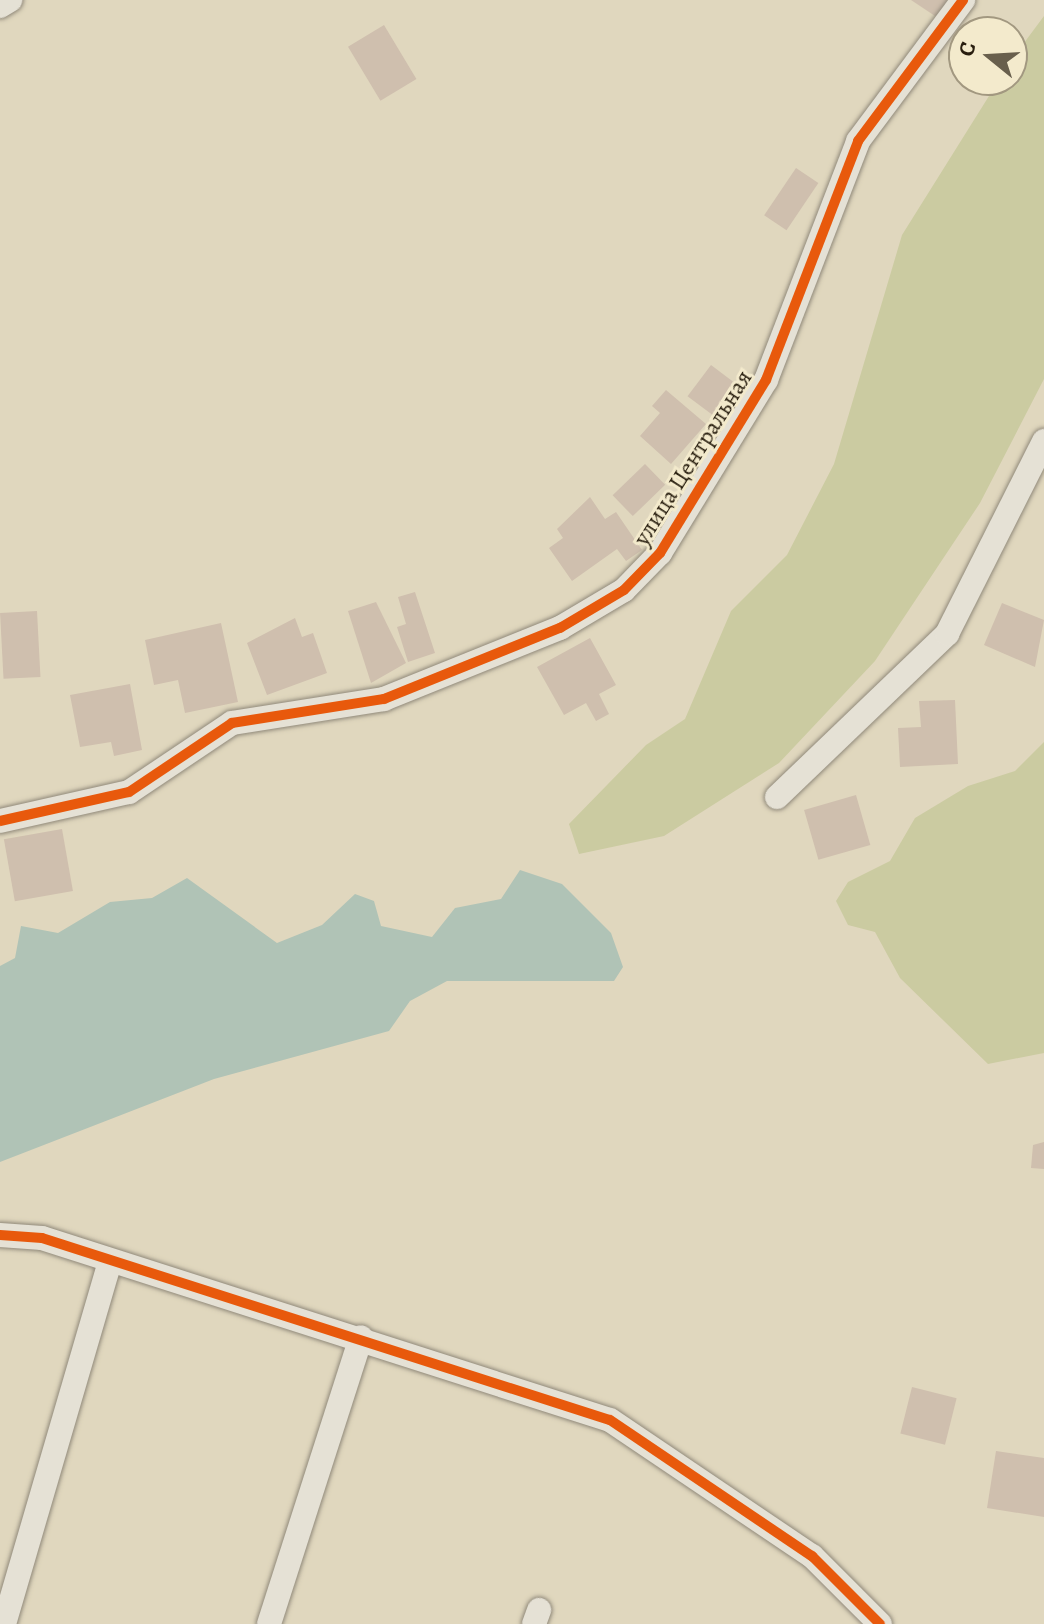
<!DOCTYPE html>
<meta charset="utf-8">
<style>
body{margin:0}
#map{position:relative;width:1044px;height:1624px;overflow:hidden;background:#e0d7be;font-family:Alegreya,serif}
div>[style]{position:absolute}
.green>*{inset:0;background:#cbcba1}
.water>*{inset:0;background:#b0c3b6}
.building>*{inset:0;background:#cfbfae;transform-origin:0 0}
.roads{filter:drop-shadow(0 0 2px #90897a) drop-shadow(0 0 2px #90897a)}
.minor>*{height:24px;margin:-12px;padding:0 12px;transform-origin:12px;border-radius:12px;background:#e5e1d5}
.cycleway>*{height:10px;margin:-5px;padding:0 5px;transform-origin:5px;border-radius:5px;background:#e8590c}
span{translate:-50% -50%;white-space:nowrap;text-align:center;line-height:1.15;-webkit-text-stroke:6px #f3eacc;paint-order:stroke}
.street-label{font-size:24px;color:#281e0f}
.north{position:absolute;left:948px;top:16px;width:80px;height:80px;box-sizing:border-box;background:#f3eacc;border:2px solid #a29880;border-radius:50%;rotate:288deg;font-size:22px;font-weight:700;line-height:32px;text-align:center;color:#281e0f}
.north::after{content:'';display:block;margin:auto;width:28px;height:36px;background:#685f4c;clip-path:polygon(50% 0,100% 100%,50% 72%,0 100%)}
</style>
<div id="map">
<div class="green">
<div style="clip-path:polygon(1044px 16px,1044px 379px,980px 503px,875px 661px,779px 763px,664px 836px,579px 854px,569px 824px,646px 745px,685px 719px,731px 611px,787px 555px,834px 464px,902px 235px,999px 80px,1012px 80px,1012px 59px)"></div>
<div style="clip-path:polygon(1044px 742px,1044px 1053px,988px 1064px,900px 978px,875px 932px,848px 925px,836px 901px,848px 882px,890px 861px,915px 818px,968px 786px,1015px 771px)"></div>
</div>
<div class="water">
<div style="clip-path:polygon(520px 870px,562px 884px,611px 933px,623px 967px,614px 981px,447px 981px,410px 1001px,389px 1031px,214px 1079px,0 1162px,0 966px,15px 958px,21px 926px,58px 933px,110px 902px,152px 898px,187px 878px,277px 943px,322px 925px,355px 894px,374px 901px,381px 926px,432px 937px,455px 908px,501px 899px)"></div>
</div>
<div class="building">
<div style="clip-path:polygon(911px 0,953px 0,941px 20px)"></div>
<div style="left:384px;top:25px;width:63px;height:42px;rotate:59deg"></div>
<div style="left:796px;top:168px;width:27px;height:57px;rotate:34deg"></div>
<div style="left:711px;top:365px;width:34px;height:39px;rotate:37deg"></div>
<div style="clip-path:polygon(666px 390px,706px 424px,671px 464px,640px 436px,660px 413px,652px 406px)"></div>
<div style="left:645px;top:464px;width:29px;height:45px;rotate:46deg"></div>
<div style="clip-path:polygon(590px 497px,605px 519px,616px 512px,642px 550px,626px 561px,617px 549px,572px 581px,549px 548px,563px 538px,557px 529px)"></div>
<div style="clip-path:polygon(415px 592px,435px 653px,408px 662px,397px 627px,406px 624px,398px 597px)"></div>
<div style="clip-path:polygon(376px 602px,406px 663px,371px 683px,348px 611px)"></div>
<div style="clip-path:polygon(1002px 603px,1044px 620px,1035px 667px,984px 645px)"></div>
<div style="left:37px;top:611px;width:66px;height:37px;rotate:87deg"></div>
<div style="clip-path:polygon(295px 618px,302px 637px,313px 633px,327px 673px,267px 695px,247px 643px)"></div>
<div style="clip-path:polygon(221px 623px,238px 702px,185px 713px,178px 680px,154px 685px,145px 640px)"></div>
<div style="clip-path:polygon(590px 638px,616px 685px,599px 694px,609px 714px,596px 721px,586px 703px,564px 715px,537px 667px)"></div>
<div style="clip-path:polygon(130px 684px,142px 750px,114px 756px,111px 742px,80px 747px,70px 695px)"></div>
<div style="clip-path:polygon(955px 700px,958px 764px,900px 767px,898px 728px,921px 727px,919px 701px)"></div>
<div style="left:856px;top:795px;width:52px;height:54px;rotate:74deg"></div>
<div style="left:62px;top:829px;width:63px;height:59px;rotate:80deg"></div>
<div style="clip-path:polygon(1044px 1142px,1044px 1169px,1031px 1168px,1033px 1145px)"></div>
<div style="left:912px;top:1387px;width:46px;height:48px;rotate:14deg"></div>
<div style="clip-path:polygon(996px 1451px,1044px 1458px,1044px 1517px,987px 1508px)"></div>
</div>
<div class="roads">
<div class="minor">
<div style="left:0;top:6px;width:12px;rotate:-31deg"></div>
<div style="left:777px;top:797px;width:236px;rotate:-43.8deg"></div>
<div style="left:947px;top:634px;width:216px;rotate:-63.3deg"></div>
<div style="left:0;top:821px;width:132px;rotate:-12.7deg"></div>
<div style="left:129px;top:792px;width:124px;rotate:-33.8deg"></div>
<div style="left:232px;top:723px;width:154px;rotate:-9deg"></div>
<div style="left:384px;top:699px;width:190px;rotate:-22deg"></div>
<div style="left:560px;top:628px;width:74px;rotate:-30.7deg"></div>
<div style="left:624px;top:590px;width:52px;rotate:-45.8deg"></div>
<div style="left:660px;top:553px;width:203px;rotate:-58.5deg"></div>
<div style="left:766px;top:380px;width:256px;rotate:-68.9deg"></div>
<div style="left:858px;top:141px;width:176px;rotate:-53.3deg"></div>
<div style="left:0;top:1235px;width:42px;rotate:4.1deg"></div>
<div style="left:42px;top:1238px;width:596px;rotate:17.77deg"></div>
<div style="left:610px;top:1420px;width:244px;rotate:34deg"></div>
<div style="left:812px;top:1556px;width:96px;rotate:45deg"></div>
<div style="left:4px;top:1624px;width:375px;rotate:-73.7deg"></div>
<div style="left:269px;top:1624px;width:301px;rotate:-72.2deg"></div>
<div style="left:534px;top:1624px;width:15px;rotate:-70deg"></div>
</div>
</div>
<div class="cycleway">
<div style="left:0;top:821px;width:132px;rotate:-12.7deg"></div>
<div style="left:129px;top:792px;width:124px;rotate:-33.8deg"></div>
<div style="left:232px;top:723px;width:154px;rotate:-9deg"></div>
<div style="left:384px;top:699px;width:190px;rotate:-22deg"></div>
<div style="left:560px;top:628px;width:74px;rotate:-30.7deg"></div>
<div style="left:624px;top:590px;width:52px;rotate:-45.8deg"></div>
<div style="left:660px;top:553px;width:203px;rotate:-58.5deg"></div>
<div style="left:766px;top:380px;width:256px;rotate:-68.9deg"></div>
<div style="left:858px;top:141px;width:176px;rotate:-53.3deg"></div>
<div style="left:0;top:1235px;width:42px;rotate:4.1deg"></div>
<div style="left:42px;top:1238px;width:596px;rotate:17.77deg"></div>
<div style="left:610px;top:1420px;width:244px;rotate:34deg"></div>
<div style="left:812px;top:1556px;width:96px;rotate:45deg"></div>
</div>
<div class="street-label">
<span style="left:693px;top:458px;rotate:-58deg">улица Центральная</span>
</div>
<div class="north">С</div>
</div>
